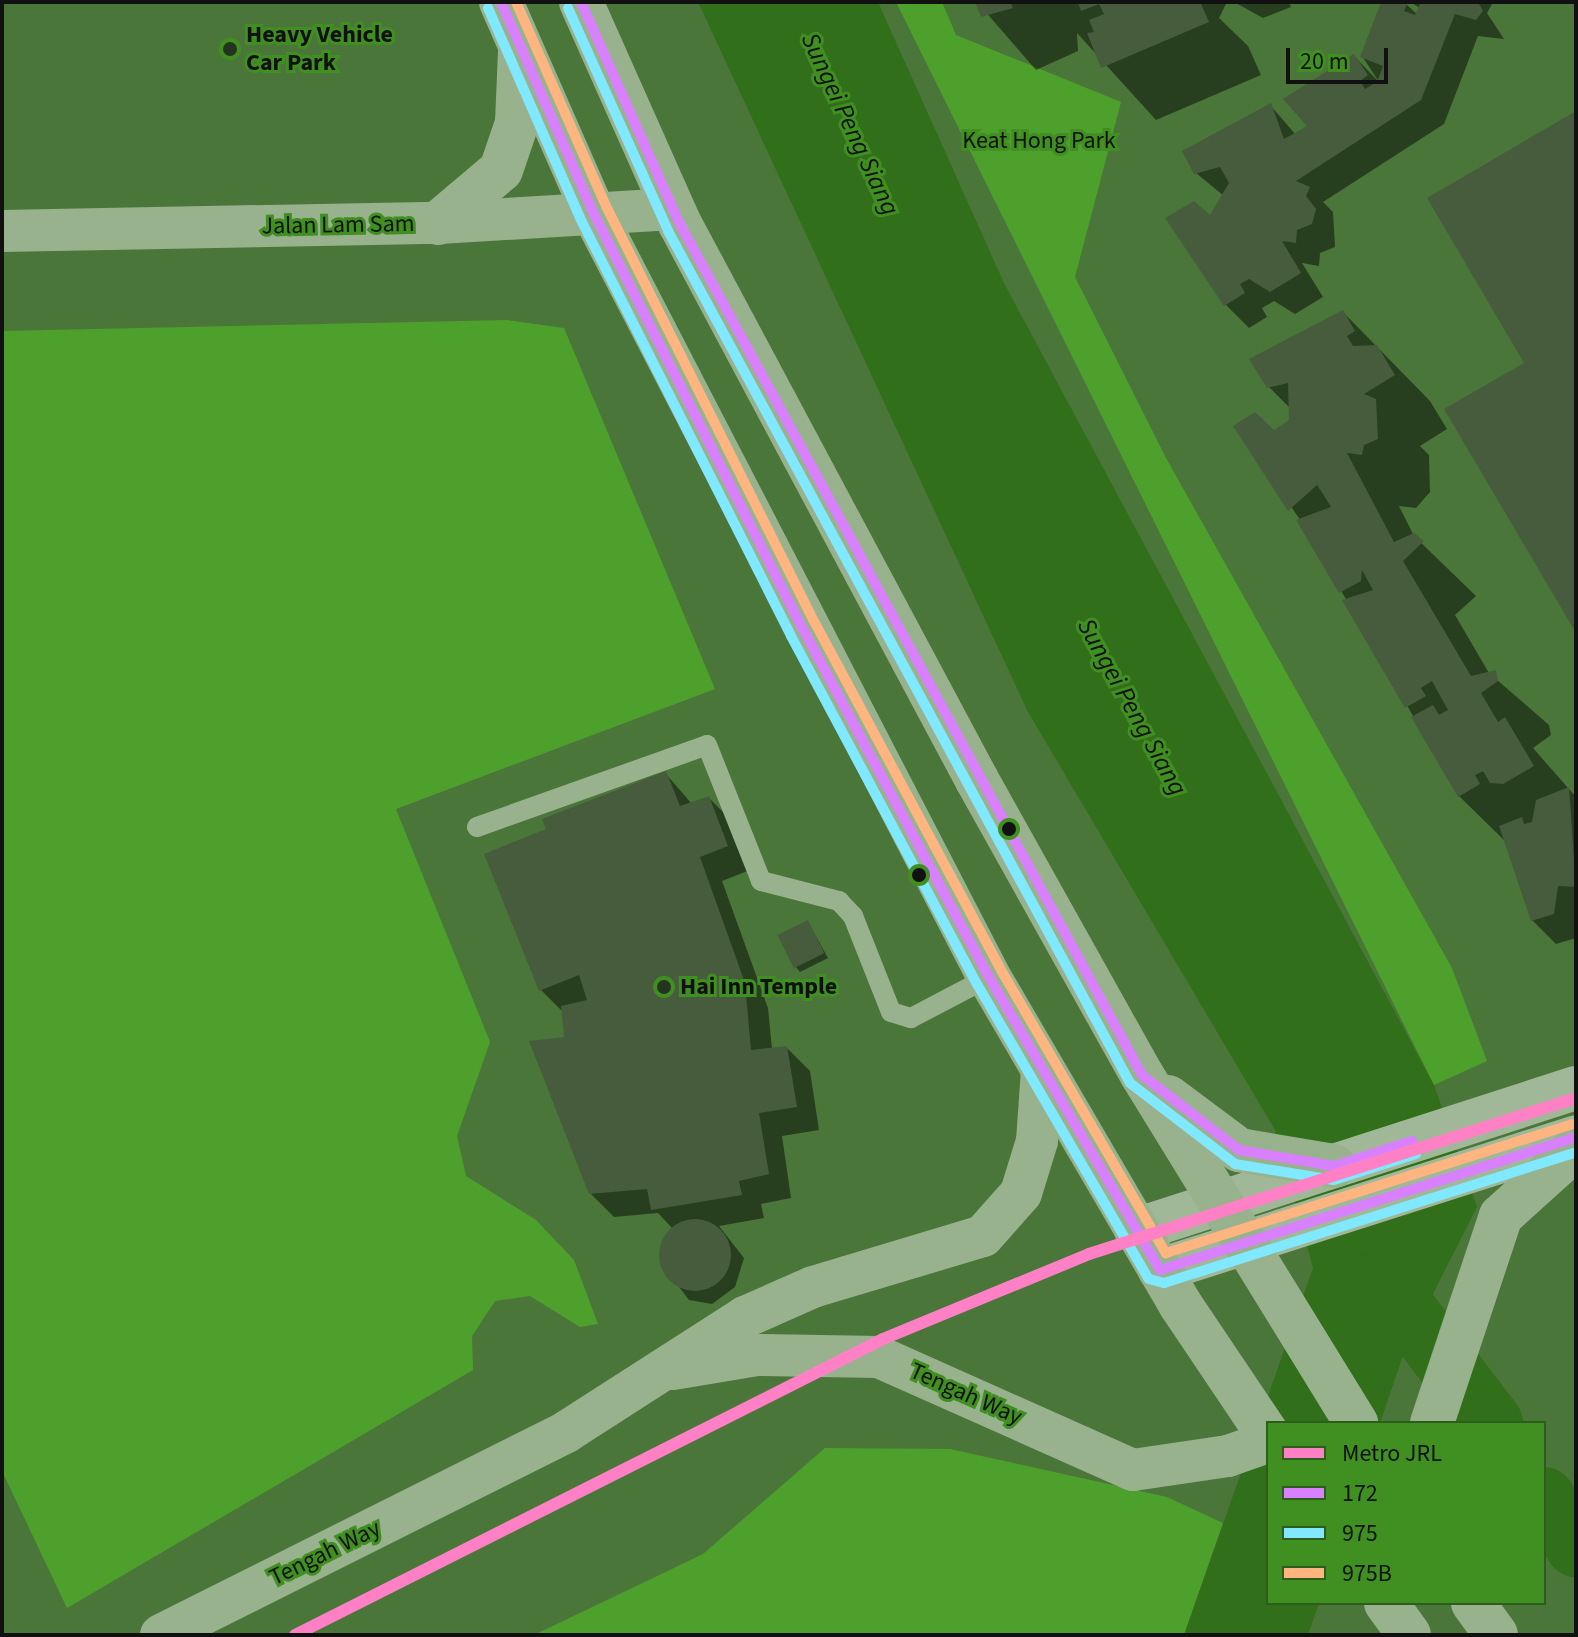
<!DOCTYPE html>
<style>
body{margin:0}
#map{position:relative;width:1578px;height:1637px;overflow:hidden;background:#4b763a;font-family:"Source Sans 3",sans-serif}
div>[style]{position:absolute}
.green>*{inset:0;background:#4ea02d}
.water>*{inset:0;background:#316f1a}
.shadow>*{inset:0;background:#0007}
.river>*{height:62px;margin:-31px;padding:0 31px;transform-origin:31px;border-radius:31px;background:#316f1a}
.building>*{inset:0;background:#465c3d;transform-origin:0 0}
.round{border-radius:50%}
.lane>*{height:20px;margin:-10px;padding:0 10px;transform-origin:10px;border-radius:10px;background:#99b28e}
.street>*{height:42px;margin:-21px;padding:0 21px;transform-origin:21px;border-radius:21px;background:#99b28e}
.secondary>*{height:44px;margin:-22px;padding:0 22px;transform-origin:22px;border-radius:22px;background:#a0b898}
.primary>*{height:44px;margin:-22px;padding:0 22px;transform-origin:22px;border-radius:22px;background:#98b28e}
.bus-1>*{height:10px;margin:-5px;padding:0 5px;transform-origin:5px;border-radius:5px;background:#d880ff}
.bus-2>*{height:10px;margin:-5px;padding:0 5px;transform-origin:5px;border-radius:5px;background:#80e8ff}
.bus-3>*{height:10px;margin:-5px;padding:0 5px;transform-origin:5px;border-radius:5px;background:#ffb580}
.metro-1>*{height:12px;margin:-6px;padding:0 6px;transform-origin:6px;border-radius:6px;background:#ff80c5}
.dots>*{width:22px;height:22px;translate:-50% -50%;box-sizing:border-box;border:4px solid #408f21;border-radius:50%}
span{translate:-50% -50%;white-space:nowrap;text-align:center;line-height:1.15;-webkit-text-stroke:6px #408f21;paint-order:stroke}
.poi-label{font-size:24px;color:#111;font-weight:700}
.left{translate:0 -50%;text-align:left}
.park-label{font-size:24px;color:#111}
.street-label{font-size:24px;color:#111}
.water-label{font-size:26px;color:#111;font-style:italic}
.frame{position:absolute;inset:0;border:4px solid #111;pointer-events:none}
.legend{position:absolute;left:1266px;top:1421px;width:280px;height:184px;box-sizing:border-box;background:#408f21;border:2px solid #2d5d1b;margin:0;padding:10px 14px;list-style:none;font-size:24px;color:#111}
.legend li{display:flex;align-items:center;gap:16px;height:40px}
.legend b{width:40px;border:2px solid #2d5d1b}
.scale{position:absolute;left:1286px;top:48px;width:102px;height:36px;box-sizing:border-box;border:4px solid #111;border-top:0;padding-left:10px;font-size:24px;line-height:28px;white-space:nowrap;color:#111;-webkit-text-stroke:6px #408f21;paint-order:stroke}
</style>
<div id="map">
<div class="green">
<div style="clip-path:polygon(896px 2px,942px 2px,956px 35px,1121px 102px,1075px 277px,1166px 458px,1452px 968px,1487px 1061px,1434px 1085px)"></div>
<div style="clip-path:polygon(507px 320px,564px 328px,715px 689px,396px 809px,490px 1042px,457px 1136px,466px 1176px,536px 1220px,574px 1260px,598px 1324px,580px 1327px,530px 1296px,495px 1301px,472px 1336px,473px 1370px,67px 1608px,2px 1471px,2px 331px)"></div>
<div style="clip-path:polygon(825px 1448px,950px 1449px,1167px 1497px,1223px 1523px,1184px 1635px,534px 1635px,703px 1554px)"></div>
</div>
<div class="water">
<div style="clip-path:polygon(698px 2px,878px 2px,1004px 283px,1434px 1085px,1477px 1207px,1406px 1347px,1380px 1423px,1268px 1423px,1268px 1603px,1319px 1603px,1308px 1635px,1184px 1635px,1313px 1268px,1275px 1130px,1028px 712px)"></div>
</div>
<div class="shadow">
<div style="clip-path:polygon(977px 2px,1227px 2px,1219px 18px,1248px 46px,1261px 75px,1156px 120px,1077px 33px,1078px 51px,1036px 70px)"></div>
<div style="clip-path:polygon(1234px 2px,1289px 2px,1291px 7px,1263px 18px)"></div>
<div style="clip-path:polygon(1383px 2px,1406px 4px,1418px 15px,1420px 8px,1410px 2px,1493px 2px,1487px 13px,1504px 39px,1478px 36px,1444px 124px,1323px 202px,1333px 212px,1335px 247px,1320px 253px,1319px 266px,1302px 263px,1323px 297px,1295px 314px,1274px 301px,1262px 308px,1267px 317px,1249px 328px,1225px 304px,1211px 218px,1224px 196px,1196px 173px,1271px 106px,1296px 135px,1310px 127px,1354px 56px,1379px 82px,1362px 56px)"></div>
<div style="clip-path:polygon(1343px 312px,1430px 401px,1447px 429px,1420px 446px,1429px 455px,1430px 492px,1416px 508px,1399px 506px,1414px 536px,1476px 596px,1455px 615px,1489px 673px,1549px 725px,1551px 735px,1533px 748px,1576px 797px,1576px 938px,1556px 944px,1532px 920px,1507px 843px,1459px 796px,1301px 521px,1236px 427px,1274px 432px,1291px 421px,1291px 409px,1268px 386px)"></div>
<div style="clip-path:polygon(666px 774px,692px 804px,709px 798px,732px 821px,750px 870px,722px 881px,768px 1008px,772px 1049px,787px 1048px,810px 1071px,819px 1130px,782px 1136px,791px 1198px,761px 1204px,764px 1218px,719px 1226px,744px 1258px,735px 1287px,712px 1304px,689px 1300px,660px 1262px,673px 1229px,658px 1213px,614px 1217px,590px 1193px,564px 1013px,541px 990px,548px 830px)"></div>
<div style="clip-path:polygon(808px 922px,828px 958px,800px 972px,795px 966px)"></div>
</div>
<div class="river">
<div style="left:1382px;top:1279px;width:181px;rotate:52.6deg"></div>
<div style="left:1544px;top:1498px;width:58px;rotate:56.3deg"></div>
</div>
<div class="building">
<div style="clip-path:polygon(975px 2px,1010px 2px,1013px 8px,981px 17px)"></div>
<div style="clip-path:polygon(1078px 2px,1200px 2px,1209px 22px,1101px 68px,1087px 33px,1094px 32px,1089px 20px,1104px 14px,1099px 4px,1081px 11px)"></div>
<div style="clip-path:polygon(1381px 2px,1408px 2px,1404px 11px,1415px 15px,1421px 2px,1478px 2px,1483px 11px,1476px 20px,1455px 14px,1421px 100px,1296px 181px,1310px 187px,1306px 196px,1316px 209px,1312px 224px,1297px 230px,1296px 243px,1282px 241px,1301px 273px,1270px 292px,1249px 279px,1240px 284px,1245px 293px,1224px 306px,1165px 218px,1194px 201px,1210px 215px,1229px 183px,1220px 167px,1194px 174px,1182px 151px,1271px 103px,1284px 139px,1293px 134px,1307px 126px,1283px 99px,1354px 54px,1368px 75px,1360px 81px,1365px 89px,1377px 82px,1383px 66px,1360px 57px)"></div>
<div style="clip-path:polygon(1576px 111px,1576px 633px,1444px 409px,1524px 363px,1427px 198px)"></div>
<div style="clip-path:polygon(1343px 310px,1355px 331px,1347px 336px,1353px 346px,1377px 345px,1395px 375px,1364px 394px,1376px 399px,1378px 439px,1364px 445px,1362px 455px,1347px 453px,1394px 542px,1414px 533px,1424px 541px,1403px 561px,1471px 676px,1496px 670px,1498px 681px,1481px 693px,1498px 722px,1505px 717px,1534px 766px,1503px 784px,1490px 783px,1483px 771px,1475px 775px,1480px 784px,1458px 797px,1411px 717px,1433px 705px,1439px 715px,1448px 710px,1432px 681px,1421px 688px,1426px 696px,1405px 708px,1342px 600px,1373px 590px,1362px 570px,1361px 581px,1339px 593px,1296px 520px,1331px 507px,1323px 494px,1317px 485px,1288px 511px,1233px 426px,1255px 412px,1274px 430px,1289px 420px,1288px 383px,1267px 388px,1249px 359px)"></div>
<div style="clip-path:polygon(666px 771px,680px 806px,709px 796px,728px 846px,700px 857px,745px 983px,751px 1050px,787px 1046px,797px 1107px,759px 1113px,769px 1174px,739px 1181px,742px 1195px,651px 1210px,647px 1189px,589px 1194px,529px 1041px,564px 1037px,561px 1006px,587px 1000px,579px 975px,539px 991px,484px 854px,546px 829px,542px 819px)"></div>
<div style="clip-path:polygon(1569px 787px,1576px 887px,1558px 886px,1554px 914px,1531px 921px,1499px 826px,1522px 817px,1524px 824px,1532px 822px,1536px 800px)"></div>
<div style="left:808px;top:920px;width:37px;height:34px;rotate:64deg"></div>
<div class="round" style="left:659px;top:1219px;width:72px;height:72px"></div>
</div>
<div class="lane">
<div style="left:477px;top:827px;width:244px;rotate:-19.6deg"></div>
<div style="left:707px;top:745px;width:146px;rotate:68.3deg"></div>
<div style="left:761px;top:881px;width:81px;rotate:14.4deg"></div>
<div style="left:839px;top:901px;width:21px;rotate:47deg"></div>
<div style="left:853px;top:916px;width:103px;rotate:68.4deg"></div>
<div style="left:891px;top:1012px;width:21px;rotate:17deg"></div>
<div style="left:911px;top:1018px;width:88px;rotate:-27.7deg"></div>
</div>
<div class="street">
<div style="left:2px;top:231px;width:436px;rotate:-1.1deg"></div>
<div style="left:438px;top:223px;width:235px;rotate:-3.4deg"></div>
<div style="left:673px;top:1369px;width:85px;rotate:-9.5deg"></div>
<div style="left:757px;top:1355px;width:122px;rotate:0.9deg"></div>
<div style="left:879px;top:1357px;width:278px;rotate:24deg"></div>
<div style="left:1133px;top:1470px;width:96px;rotate:-8.4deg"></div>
<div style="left:1228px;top:1456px;width:42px;rotate:-19.3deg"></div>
<div style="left:161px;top:1635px;width:453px;rotate:-26.6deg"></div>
<div style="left:566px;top:1432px;width:213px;rotate:-32.7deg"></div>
<div style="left:745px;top:1317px;width:74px;rotate:-23.8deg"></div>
<div style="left:813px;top:1287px;width:177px;rotate:-16.7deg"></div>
<div style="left:983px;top:1236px;width:57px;rotate:-48.5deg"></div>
<div style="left:1021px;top:1193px;width:54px;rotate:-72.9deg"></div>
<div style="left:1037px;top:1141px;width:72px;rotate:-86deg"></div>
</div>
<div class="secondary">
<div style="left:1136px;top:1230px;width:462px;rotate:-17.9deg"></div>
<div style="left:1160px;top:1270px;width:437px;rotate:-17.7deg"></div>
</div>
<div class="primary">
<div style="left:501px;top:2px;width:229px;rotate:66.3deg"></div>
<div style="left:593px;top:212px;width:861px;rotate:62.63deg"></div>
<div style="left:989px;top:977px;width:379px;rotate:59.7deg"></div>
<div style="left:1180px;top:1304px;width:158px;rotate:56.1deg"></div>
<div style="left:581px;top:2px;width:243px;rotate:66deg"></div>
<div style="left:680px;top:224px;width:630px;rotate:61.89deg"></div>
<div style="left:977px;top:780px;width:338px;rotate:60.8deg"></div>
<div style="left:1142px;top:1075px;width:409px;rotate:58.4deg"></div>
<div style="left:438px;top:223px;width:82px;rotate:-40.1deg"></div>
<div style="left:501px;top:170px;width:50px;rotate:-71.2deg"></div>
<div style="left:517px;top:123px;width:73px;rotate:-87.6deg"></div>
<div style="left:1168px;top:1097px;width:89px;rotate:36.7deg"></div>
<div style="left:1239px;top:1150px;width:96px;rotate:9.6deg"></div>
<div style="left:1432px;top:1423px;width:218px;rotate:-71.6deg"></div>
<div style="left:1501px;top:1216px;width:101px;rotate:-42.2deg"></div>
<div style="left:1386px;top:1603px;width:39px;rotate:54deg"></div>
<div style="left:1473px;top:1603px;width:39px;rotate:54deg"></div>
</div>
<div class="bus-1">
<div style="left:501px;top:2px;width:229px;rotate:66.3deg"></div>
<div style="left:593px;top:212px;width:467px;rotate:63.3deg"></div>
<div style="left:803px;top:629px;width:395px;rotate:61.9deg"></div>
<div style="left:989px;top:977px;width:339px;rotate:59.7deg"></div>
<div style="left:1160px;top:1270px;width:437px;rotate:-17.7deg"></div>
<div style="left:581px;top:2px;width:243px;rotate:66deg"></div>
<div style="left:680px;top:224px;width:968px;rotate:61.5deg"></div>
<div style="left:1142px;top:1075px;width:123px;rotate:37.7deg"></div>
<div style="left:1239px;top:1150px;width:96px;rotate:9.6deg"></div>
<div style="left:1334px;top:1166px;width:82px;rotate:-17.8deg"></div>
</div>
<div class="bus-2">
<div style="left:488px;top:8px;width:229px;rotate:66.3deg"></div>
<div style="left:580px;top:218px;width:468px;rotate:63.2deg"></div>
<div style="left:791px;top:636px;width:395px;rotate:61.9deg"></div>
<div style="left:977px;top:984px;width:341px;rotate:59.8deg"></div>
<div style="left:1149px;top:1279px;width:16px;rotate:15deg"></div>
<div style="left:1164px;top:1283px;width:432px;rotate:-17.6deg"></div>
<div style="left:568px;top:8px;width:244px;rotate:65.8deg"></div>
<div style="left:668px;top:231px;width:969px;rotate:61.53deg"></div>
<div style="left:1130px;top:1083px;width:133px;rotate:37.6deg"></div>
<div style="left:1235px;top:1164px;width:100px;rotate:9.2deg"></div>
<div style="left:1334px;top:1180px;width:86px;rotate:-17.6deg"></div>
</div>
<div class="bus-3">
<div style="left:516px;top:2px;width:223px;rotate:66.2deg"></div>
<div style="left:606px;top:206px;width:466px;rotate:63.4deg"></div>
<div style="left:815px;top:623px;width:394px;rotate:61.8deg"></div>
<div style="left:1001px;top:970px;width:328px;rotate:59.8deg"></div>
<div style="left:1166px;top:1253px;width:426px;rotate:-17.6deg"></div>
</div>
<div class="metro-1">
<div style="left:295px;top:1635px;width:658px;rotate:-26.72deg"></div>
<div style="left:883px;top:1339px;width:223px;rotate:-22.4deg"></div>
<div style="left:1089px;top:1254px;width:511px;rotate:-17.76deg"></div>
</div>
<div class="dots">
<div style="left:230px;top:49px;background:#25341f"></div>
<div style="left:1009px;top:829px;background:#111"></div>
<div style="left:919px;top:875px;background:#111"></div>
<div style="left:664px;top:987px;background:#25341f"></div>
</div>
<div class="poi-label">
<span class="left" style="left:246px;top:49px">Heavy Vehicle<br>Car Park</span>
<span class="left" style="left:680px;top:987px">Hai Inn Temple</span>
</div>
<div class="park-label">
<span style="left:1039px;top:141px">Keat Hong Park</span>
</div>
<div class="street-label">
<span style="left:338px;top:225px;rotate:-1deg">Jalan Lam Sam</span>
<span style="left:966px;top:1394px;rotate:24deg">Tengah Way</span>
<span style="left:325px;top:1553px;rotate:-26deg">Tengah Way</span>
</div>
<div class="water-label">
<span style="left:850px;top:124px;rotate:65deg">Sungei Peng Siang</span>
<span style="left:1132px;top:707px;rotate:61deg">Sungei Peng Siang</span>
</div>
<div class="frame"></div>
<ul class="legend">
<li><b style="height:10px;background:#ff80c5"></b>Metro JRL</li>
<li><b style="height:10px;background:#d880ff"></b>172</li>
<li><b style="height:10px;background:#80e8ff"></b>975</li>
<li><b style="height:10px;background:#ffb580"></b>975B</li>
</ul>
<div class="scale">20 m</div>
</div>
